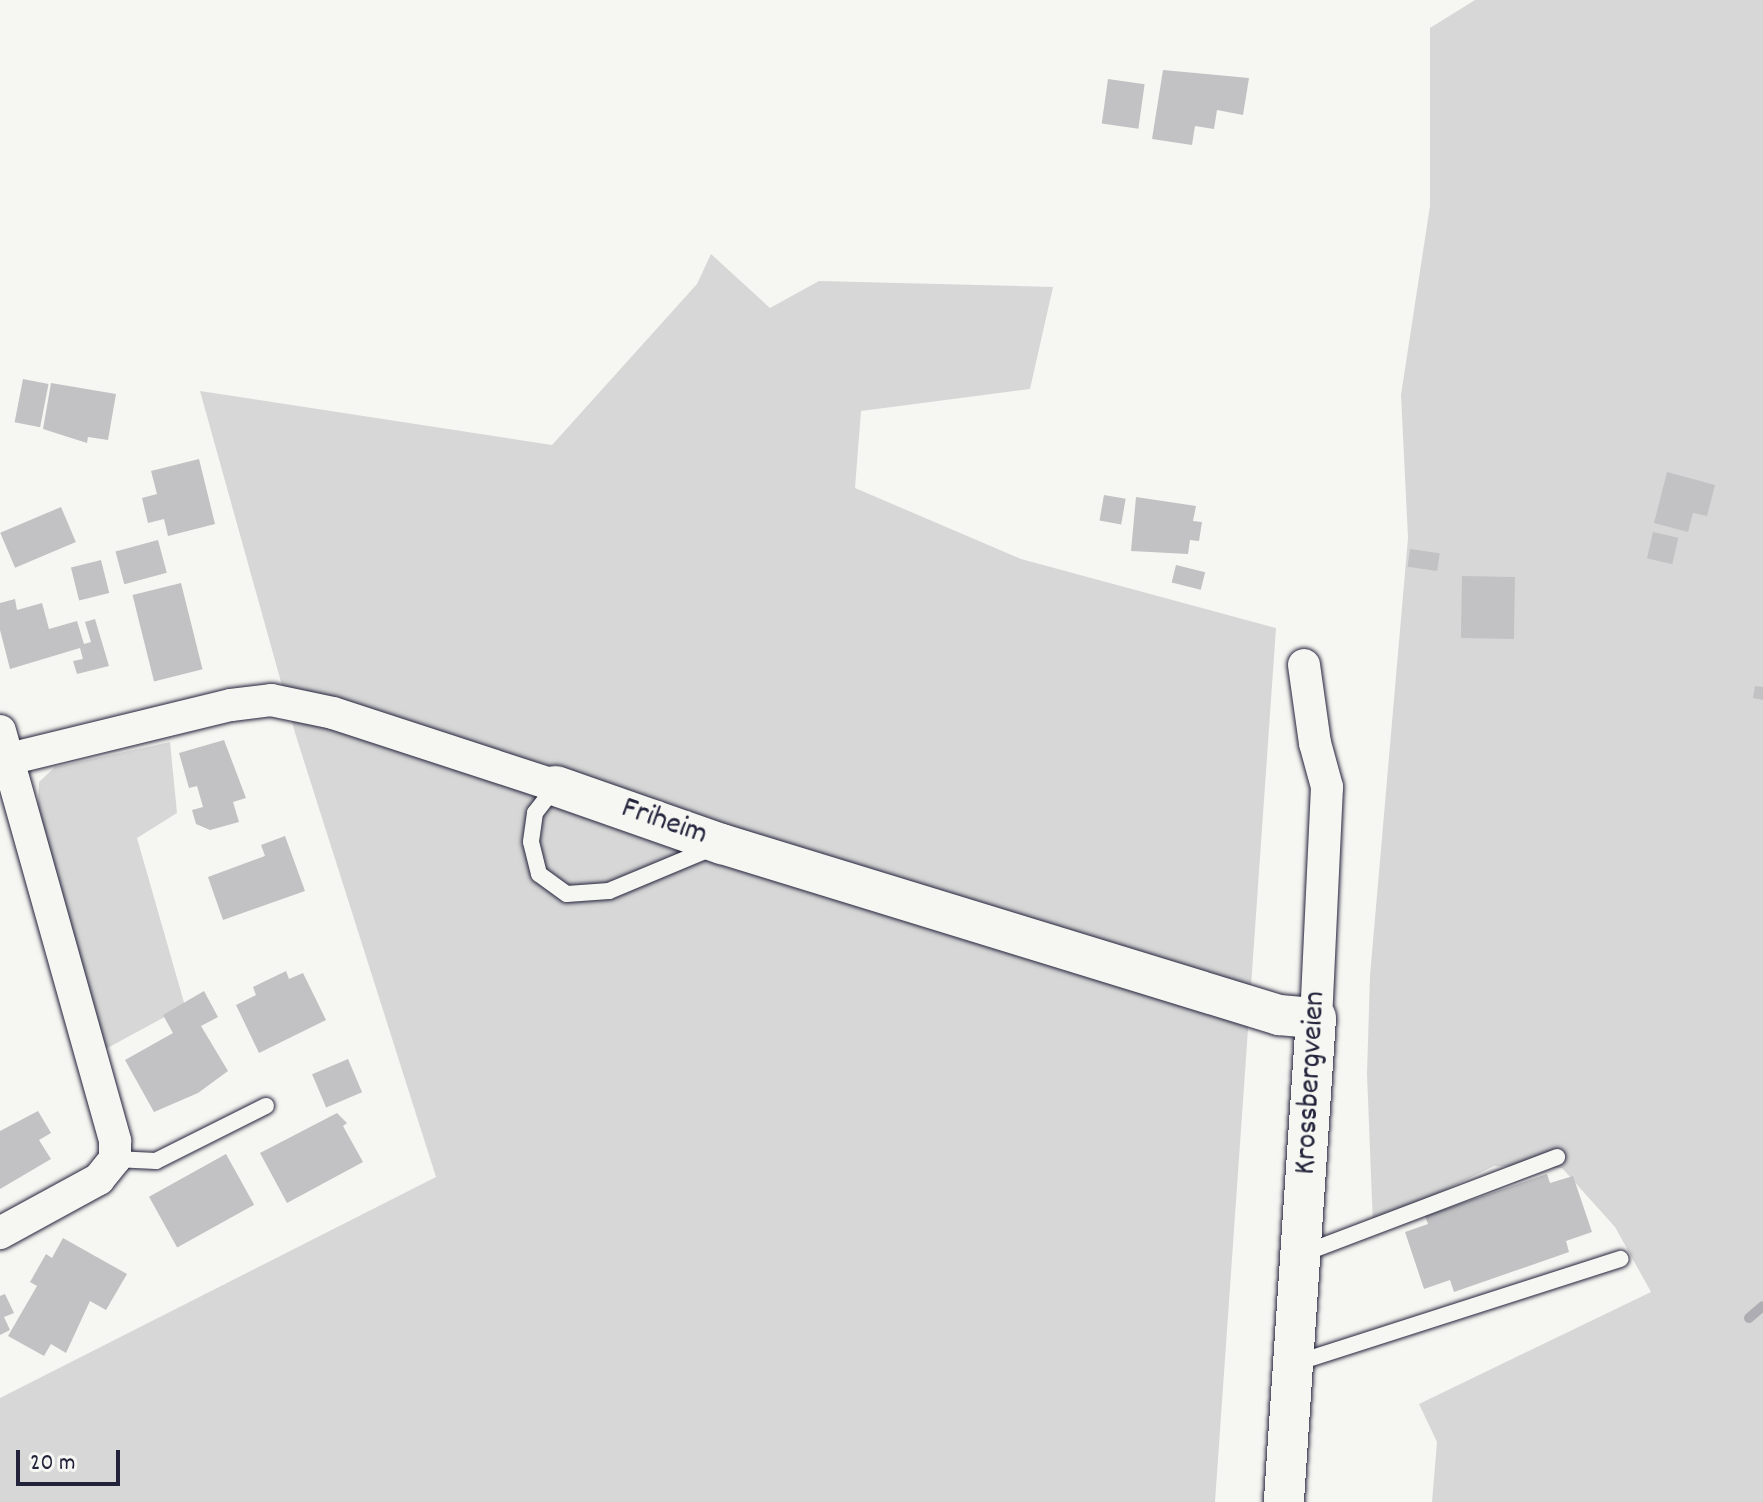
<!DOCTYPE html>
<style>
body{margin:0}
#map{position:relative;width:1763px;height:1502px;overflow:hidden;background:#f6f6f2;font-family:Dekko,sans-serif}
div>[style]{position:absolute}
.green>*{inset:0;background:#d7d7d7}
.stream>*{height:10px;margin:-5px;padding:0 5px;transform-origin:5px;border-radius:5px;background:#adadb3}
.building>*{inset:0;background:#c2c2c4;transform-origin:0 0}
.roads{filter:drop-shadow(0 0 2px #22223b) drop-shadow(0 0 2px #22223b)}
.service>*{height:16px;margin:-8px;padding:0 8px;transform-origin:8px;border-radius:8px;background:#f6f6f2}
.minor>*{height:32px;margin:-16px;padding:0 16px;transform-origin:16px;border-radius:16px;background:#f6f6f2}
.tertiary>*{height:40px;margin:-20px;padding:0 20px;transform-origin:20px;border-radius:20px;background:#f6f6f2}
span{translate:-50% -50%;white-space:nowrap;text-align:center;line-height:1.15;-webkit-text-stroke:8px #f6f6f2;paint-order:stroke}
.street-label{font-size:32px;color:#22223b}
.scale{position:absolute;left:16px;top:1450px;width:104px;height:36px;box-sizing:border-box;border:4px solid #22223b;border-top:0;padding-left:10px;font-size:24px;line-height:28px;white-space:nowrap;color:#22223b;-webkit-text-stroke:6px #f6f6f2;paint-order:stroke}
</style>
<div id="map">
<div class="green">
<div style="clip-path:polygon(1475px 0,1763px 0,1763px 1502px,1432px 1502px,1437px 1442px,1419px 1404px,1651px 1292px,1615px 1227px,1562px 1168px,1494px 1166px,1373px 1225px,1367px 1074px,1370px 976px,1408px 538px,1401px 395px,1430px 206px,1430px 28px)"></div>
<div style="clip-path:polygon(711px 254px,770px 308px,819px 281px,1053px 287px,1030px 389px,861px 411px,855px 488px,1021px 559px,1276px 628px,1215px 1502px,0 1502px,0 1398px,436px 1177px,296px 736px,200px 391px,552px 445px,697px 284px)"></div>
<div style="clip-path:polygon(170px 742px,177px 813px,137px 838px,185px 1006px,100px 1052px,29px 805px,38px 803px,39px 782px,55px 767px)"></div>
</div>
<div class="stream">
<div style="left:1749px;top:1318px;width:18px;rotate:-41deg"></div>
</div>
<div class="building">
<div style="clip-path:polygon(1163px 70px,1249px 78px,1243px 115px,1217px 110px,1214px 129px,1195px 126px,1192px 145px,1152px 139px)"></div>
<div style="left:1108px;top:79px;width:37px;height:45px;rotate:8deg"></div>
<div style="left:23px;top:379px;width:26px;height:44px;rotate:11deg"></div>
<div style="clip-path:polygon(51px 383px,116px 394px,108px 440px,88px 437px,87px 443px,43px 429px)"></div>
<div style="clip-path:polygon(199px 459px,215px 524px,168px 536px,164px 519px,148px 523px,142px 498px,157px 494px,151px 471px)"></div>
<div style="clip-path:polygon(1667px 472px,1715px 485px,1707px 516px,1693px 513px,1688px 532px,1654px 523px)"></div>
<div style="left:1104px;top:495px;width:22px;height:26px;rotate:10deg"></div>
<div style="clip-path:polygon(1136px 497px,1196px 506px,1193px 521px,1202px 522px,1199px 541px,1190px 540px,1188px 554px,1131px 551px)"></div>
<div style="left:61px;top:507px;width:38px;height:66px;rotate:67deg"></div>
<div style="left:1653px;top:532px;width:26px;height:27px;rotate:13deg"></div>
<div style="left:158px;top:540px;width:34px;height:44px;rotate:75deg"></div>
<div style="left:1410px;top:549px;width:30px;height:18px;rotate:8deg"></div>
<div style="left:101px;top:560px;width:34px;height:31px;rotate:76deg"></div>
<div style="left:1176px;top:565px;width:30px;height:18px;rotate:14deg"></div>
<div style="left:1462px;top:576px;width:53px;height:62px;rotate:1deg"></div>
<div style="left:181px;top:583px;width:89px;height:50px;rotate:76deg"></div>
<div style="clip-path:polygon(15px 599px,17px 610px,42px 603px,49px 629px,77px 621px,84px 644px,91px 642px,85px 622px,95px 619px,109px 666px,77px 674px,73px 661px,83px 659px,80px 648px,10px 669px,0 630px,0 603px)"></div>
<div style="clip-path:polygon(1755px 686px,1763px 687px,1763px 700px,1753px 698px)"></div>
<div style="clip-path:polygon(224px 740px,246px 798px,233px 802px,239px 822px,210px 830px,196px 824px,192px 810px,203px 807px,197px 786px,189px 788px,179px 753px)"></div>
<div style="clip-path:polygon(285px 836px,305px 891px,223px 920px,208px 877px,265px 856px,261px 845px)"></div>
<div style="clip-path:polygon(286px 971px,289px 979px,303px 973px,326px 1020px,259px 1053px,236px 1005px,256px 995px,253px 987px)"></div>
<div style="clip-path:polygon(204px 991px,218px 1017px,201px 1026px,228px 1071px,198px 1093px,154px 1112px,125px 1060px,173px 1033px,163px 1015px)"></div>
<div style="left:348px;top:1059px;width:36px;height:39px;rotate:67deg"></div>
<div style="clip-path:polygon(38px 1111px,51px 1133px,39px 1140px,51px 1159px,0 1189px,0 1131px)"></div>
<div style="clip-path:polygon(337px 1113px,347px 1123px,343px 1126px,363px 1162px,287px 1203px,260px 1153px)"></div>
<div style="left:226px;top:1154px;width:58px;height:88px;rotate:61deg"></div>
<div style="clip-path:polygon(1547px 1174px,1550px 1183px,1573px 1176px,1592px 1232px,1566px 1241px,1569px 1252px,1454px 1292px,1450px 1280px,1424px 1289px,1405px 1232px,1428px 1224px,1425px 1216px)"></div>
<div style="clip-path:polygon(63px 1238px,127px 1274px,106px 1310px,90px 1301px,66px 1353px,51px 1344px,44px 1356px,8px 1336px,37px 1286px,30px 1282px,46px 1254px,52px 1258px)"></div>
<div style="clip-path:polygon(5px 1294px,14px 1313px,4px 1317px,10px 1330px,0 1335px,0 1296px)"></div>
</div>
<div class="roads">
<div class="service">
<div style="left:556px;top:786px;width:34px;rotate:128deg"></div>
<div style="left:535px;top:813px;width:29px;rotate:98deg"></div>
<div style="left:531px;top:842px;width:33px;rotate:76deg"></div>
<div style="left:539px;top:874px;width:34px;rotate:36deg"></div>
<div style="left:567px;top:894px;width:42px;rotate:-4.1deg"></div>
<div style="left:609px;top:891px;width:114px;rotate:-22.7deg"></div>
<div style="left:115px;top:1159px;width:41px;rotate:2.8deg"></div>
<div style="left:156px;top:1161px;width:123px;rotate:-26.6deg"></div>
<div style="left:1302px;top:1254px;width:273px;rotate:-20.8deg"></div>
<div style="left:1293px;top:1364px;width:344px;rotate:-17.8deg"></div>
</div>
<div class="minor">
<div style="left:1304px;top:665px;width:79px;rotate:82deg"></div>
<div style="left:1315px;top:743px;width:46px;rotate:74.7deg"></div>
<div style="left:1327px;top:787px;width:231px;rotate:92.7deg"></div>
<div style="left:0;top:731px;width:426px;rotate:74.3deg"></div>
<div style="left:115px;top:1141px;width:18px;rotate:90deg"></div>
<div style="left:115px;top:1159px;width:26px;rotate:129deg"></div>
<div style="left:99px;top:1179px;width:113px;rotate:151.4deg"></div>
<div style="left:9px;top:759px;width:228px;rotate:-13.7deg"></div>
<div style="left:231px;top:705px;width:40px;rotate:-7.1deg"></div>
<div style="left:271px;top:700px;width:63px;rotate:11.8deg"></div>
<div style="left:333px;top:713px;width:235px;rotate:18.1deg"></div>
</div>
<div class="tertiary">
<div style="left:556px;top:786px;width:176px;rotate:19.3deg"></div>
<div style="left:722px;top:844px;width:583px;rotate:17.07deg"></div>
<div style="left:1279px;top:1015px;width:37px;rotate:5deg"></div>
<div style="left:1316px;top:1018px;width:485px;rotate:93.8deg"></div>
</div>
</div>
<div class="street-label">
<span style="left:664px;top:823px;rotate:19deg">Friheim</span>
<span style="left:1312px;top:1083px;rotate:-87deg">Krossbergveien</span>
</div>
<div class="scale">20 m</div>
</div>
